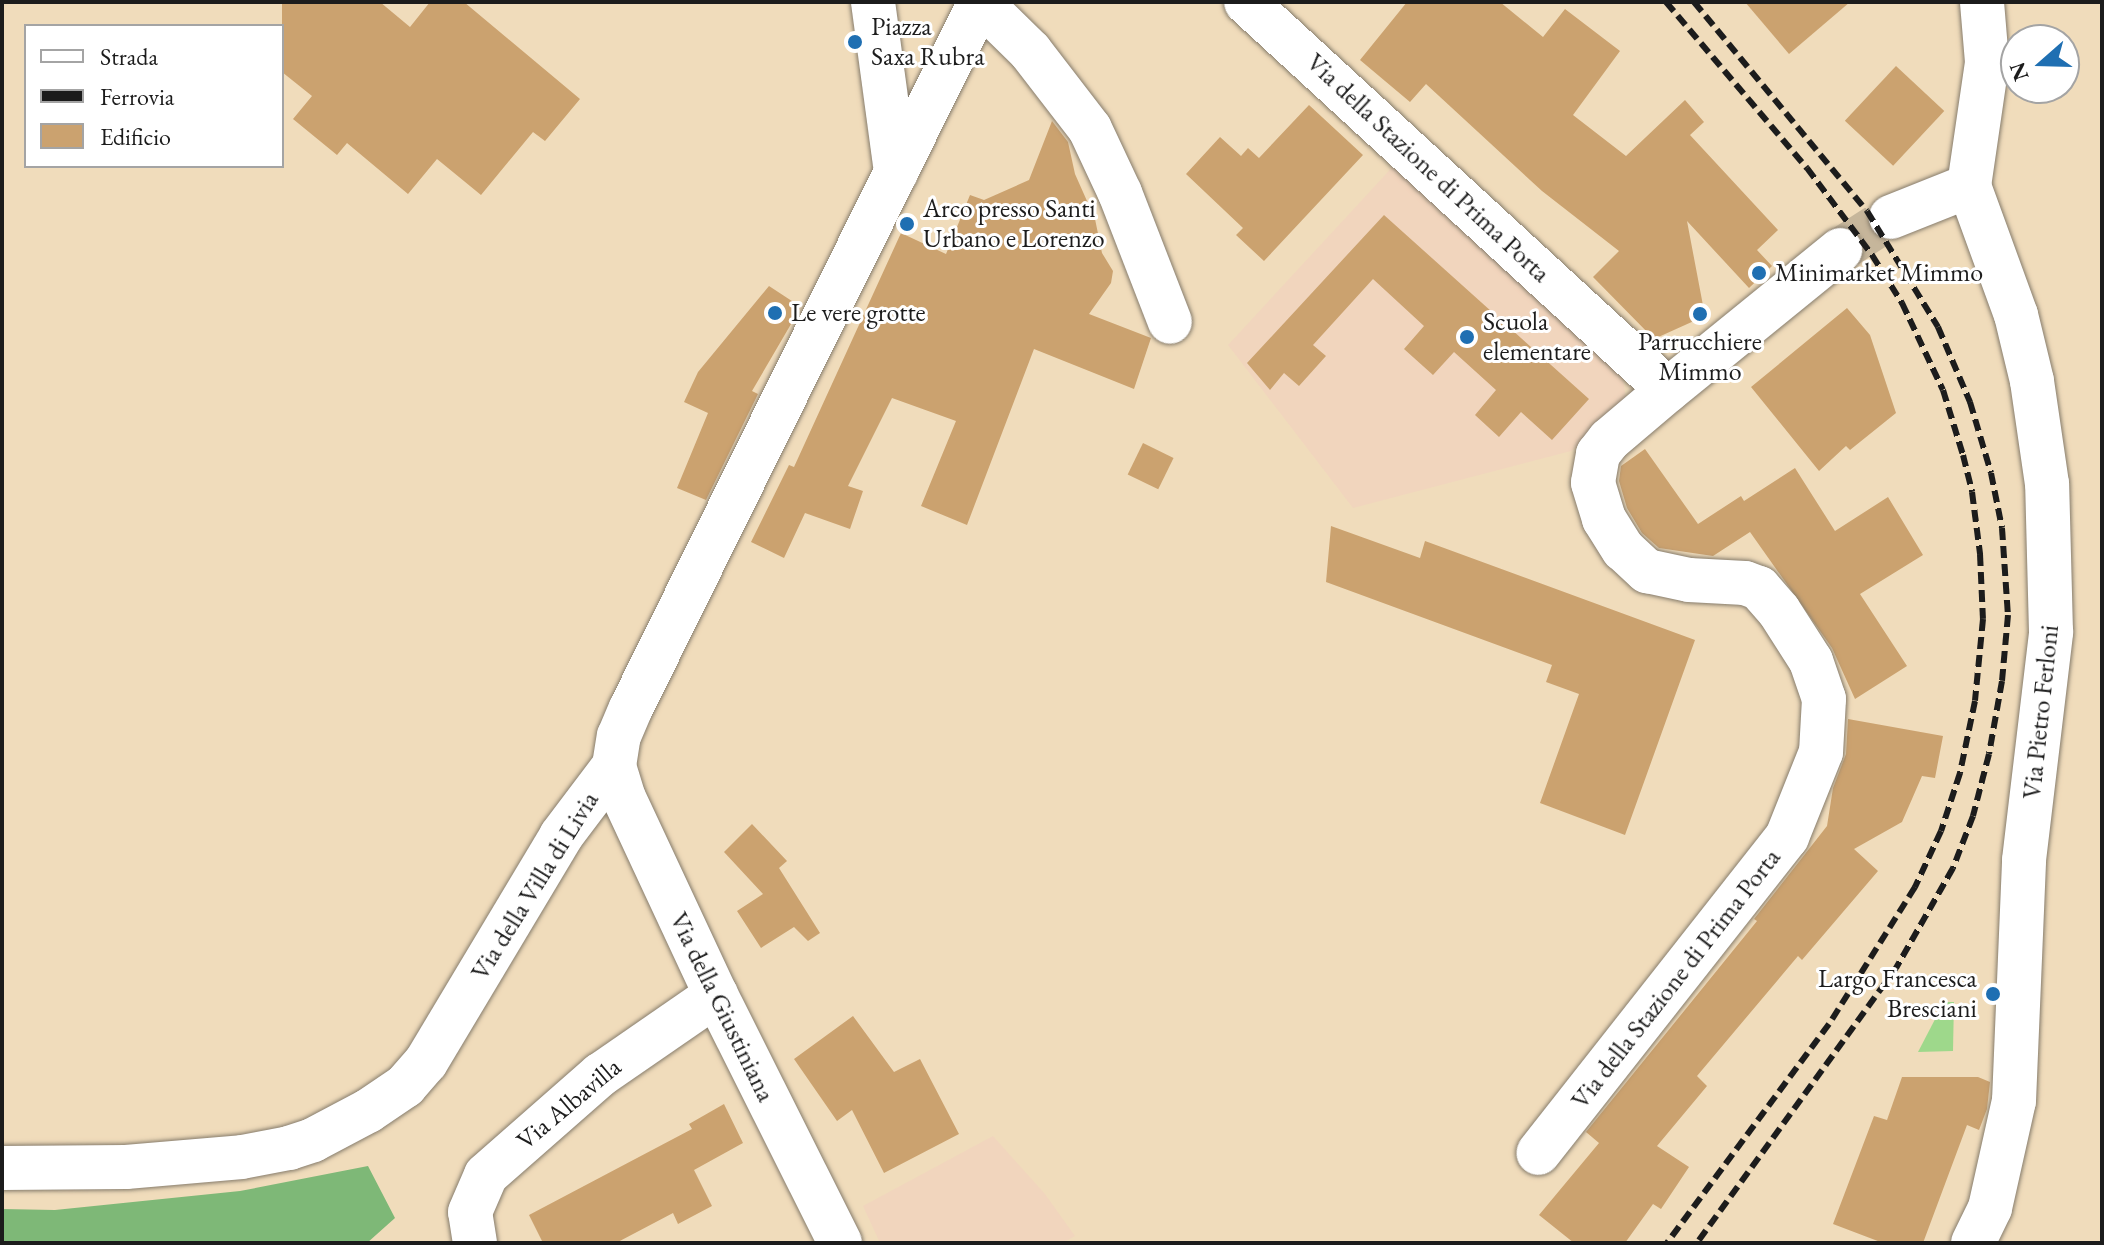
<!DOCTYPE html>
<style>
body{margin:0}
#map{position:relative;width:2104px;height:1245px;overflow:hidden;background:#f0dcbb;font-family:"EB Garamond",serif}
div>[style]{position:absolute}
.built>*{inset:0;background:#f1d5bd}
.green>*{inset:0;background:#9ed88b}
.forest>*{inset:0;background:#7eb877}
.building>*{inset:0;background:#cba26f;transform-origin:0 0}
.minor-tunnel>*{height:44px;margin-top:-22px;transform-origin:0;background:repeating-linear-gradient(90deg,#c6b69b 0 44px,transparent 0 66px)}
.roads{filter:drop-shadow(0 0 2px #867c6c) drop-shadow(0 0 2px #867c6c)}
.minor>*{height:44px;margin:-22px;padding:0 22px;transform-origin:22px;border-radius:22px;background:#fff}
.rail>*{height:6px;margin-top:-3px;transform-origin:0;background:repeating-linear-gradient(90deg,#1c1c1c 0 12px,transparent 0 18px)}
.dots>*{width:22px;height:22px;translate:-50% -50%;box-sizing:border-box;border:4px solid #fff;border-radius:50%}
span{translate:-50% -50%;white-space:nowrap;text-align:center;line-height:1.15;-webkit-text-stroke:6px #fff;paint-order:stroke}
.poi-label{font-size:26px;color:#1c1c1c}
.left{translate:0 -50%;text-align:left}
.right{translate:-100% -50%;text-align:right}
.street-label{font-size:26px;color:#1c1c1c}
.frame{position:absolute;inset:0;border:4px solid #1c1c1c;pointer-events:none}
.legend{position:absolute;left:24px;top:24px;width:260px;height:144px;box-sizing:border-box;background:#fff;border:2px solid #a4a4a4;margin:0;padding:10px 14px;list-style:none;font-size:24px;color:#1c1c1c}
.legend li{display:flex;align-items:center;gap:16px;height:40px}
.legend b{width:40px;border:2px solid #a4a4a4}
.north{position:absolute;left:2000px;top:24px;width:80px;height:80px;box-sizing:border-box;background:#fff;border:2px solid #a4a4a4;border-radius:50%;rotate:250deg;font-size:22px;font-weight:700;line-height:32px;text-align:center;color:#1c1c1c}
.north::after{content:'';display:block;margin:auto;width:28px;height:36px;background:#1f6fb2;clip-path:polygon(50% 0,100% 100%,50% 72%,0 100%)}
</style>
<div id="map">
<div class="built">
<div style="clip-path:polygon(1398px 161px,1623px 379px,1627px 406px,1571px 451px,1353px 508px,1228px 345px)"></div>
<div style="clip-path:polygon(993px 1136px,1045px 1194px,1075px 1236px,1062px 1243px,880px 1243px,863px 1206px)"></div>
</div>
<div class="green">
<div style="clip-path:polygon(1944px 1002px,1954px 1002px,1953px 1051px,1918px 1052px)"></div>
</div>
<div class="forest">
<div style="clip-path:polygon(368px 1166px,395px 1218px,367px 1243px,2px 1243px,2px 1209px,55px 1210px,240px 1191px)"></div>
</div>
<div class="building">
<div style="clip-path:polygon(282px 2px,380px 2px,410px 27px,430px 2px,464px 2px,580px 99px,545px 141px,533px 132px,481px 195px,437px 159px,408px 194px,347px 143px,337px 155px,293px 119px,312px 96px,282px 72px)"></div>
<div style="clip-path:polygon(1407px 2px,1500px 2px,1543px 37px,1565px 9px,1620px 51px,1573px 115px,1626px 156px,1685px 100px,1704px 122px,1690px 135px,1778px 230px,1757px 250px,1772px 266px,1749px 288px,1687px 221px,1705px 316px,1654px 339px,1593px 277px,1619px 251px,1542px 191px,1426px 84px,1410px 102px,1360px 60px)"></div>
<div style="clip-path:polygon(1745px 2px,1850px 2px,1789px 54px)"></div>
<div style="left:1896px;top:66px;width:66px;height:75px;rotate:43deg"></div>
<div style="clip-path:polygon(1309px 105px,1363px 155px,1264px 261px,1236px 235px,1243px 228px,1186px 174px,1220px 137px,1241px 156px,1248px 148px,1259px 158px)"></div>
<div style="clip-path:polygon(1052px 121px,1068px 142px,1075px 174px,1095px 219px,1102px 253px,1113px 271px,1111px 283px,1089px 314px,1151px 338px,1134px 389px,1034px 349px,967px 525px,921px 506px,956px 421px,892px 398px,848px 486px,863px 491px,850px 529px,805px 513px,784px 558px,751px 542px,789px 465px,794px 467px,901px 233px,946px 254px,970px 195px,984px 200px,1029px 180px)"></div>
<div style="clip-path:polygon(1384px 215px,1589px 399px,1552px 440px,1521px 412px,1499px 437px,1475px 415px,1496px 390px,1454px 352px,1433px 375px,1404px 349px,1424px 326px,1373px 279px,1313px 345px,1326px 356px,1299px 386px,1284px 373px,1270px 390px,1247px 363px)"></div>
<div style="clip-path:polygon(769px 286px,801px 307px,752px 391px,758px 394px,706px 500px,677px 488px,708px 413px,684px 402px,698px 372px)"></div>
<div style="clip-path:polygon(1847px 308px,1870px 335px,1896px 413px,1850px 450px,1846px 446px,1819px 471px,1751px 387px)"></div>
<div style="left:1143px;top:443px;width:34px;height:35px;rotate:26deg"></div>
<div style="clip-path:polygon(1645px 449px,1698px 524px,1741px 496px,1744px 501px,1795px 468px,1835px 531px,1888px 497px,1923px 555px,1860px 594px,1907px 666px,1855px 699px,1832px 648px,1750px 532px,1713px 556px,1659px 548px,1642px 533px,1627px 508px,1619px 481px,1621px 466px)"></div>
<div style="clip-path:polygon(1331px 526px,1420px 558px,1425px 541px,1695px 640px,1625px 835px,1540px 803px,1579px 694px,1546px 682px,1552px 665px,1326px 582px)"></div>
<div style="clip-path:polygon(1848px 719px,1943px 736px,1935px 778px,1922px 776px,1902px 822px,1854px 849px,1878px 871px,1802px 960px,1798px 956px,1697px 1076px,1707px 1086px,1657px 1146px,1689px 1167px,1661px 1209px,1653px 1204px,1625px 1243px,1574px 1243px,1539px 1215px,1599px 1143px,1586px 1132px,1757px 921px,1754px 919px,1827px 826px,1833px 788px,1846px 754px)"></div>
<div style="clip-path:polygon(752px 824px,787px 861px,779px 868px,820px 933px,808px 941px,794px 927px,761px 948px,737px 911px,763px 894px,724px 852px)"></div>
<div style="clip-path:polygon(853px 1016px,894px 1072px,920px 1059px,959px 1134px,884px 1173px,852px 1110px,837px 1121px,794px 1059px)"></div>
<div style="clip-path:polygon(1902px 1077px,1978px 1077px,1990px 1082px,1987px 1109px,1979px 1130px,1967px 1125px,1923px 1243px,1883px 1243px,1833px 1224px,1874px 1116px,1887px 1120px)"></div>
<div style="clip-path:polygon(724px 1104px,743px 1143px,694px 1170px,712px 1206px,678px 1224px,673px 1213px,616px 1243px,543px 1243px,529px 1215px,692px 1129px,689px 1124px)"></div>
</div>
<div class="minor-tunnel">
<div style="left:1840px;top:250px;width:61px;rotate:-32.9deg"></div>
</div>
<div class="roads">
<div class="minor">
<div style="left:873px;top:2px;width:172px;rotate:82.3deg"></div>
<div style="left:980px;top:2px;width:70px;rotate:44.4deg"></div>
<div style="left:1030px;top:51px;width:98px;rotate:52.4deg"></div>
<div style="left:1090px;top:129px;width:71px;rotate:64.9deg"></div>
<div style="left:1120px;top:193px;width:138px;rotate:68.8deg"></div>
<div style="left:1246px;top:2px;width:573px;rotate:42.6deg"></div>
<div style="left:1668px;top:390px;width:77px;rotate:139.7deg"></div>
<div style="left:1609px;top:440px;width:18px;rotate:128deg"></div>
<div style="left:1598px;top:454px;width:29px;rotate:100deg"></div>
<div style="left:1593px;top:483px;width:38px;rotate:73deg"></div>
<div style="left:1604px;top:519px;width:36px;rotate:58deg"></div>
<div style="left:1623px;top:549px;width:33px;rotate:43deg"></div>
<div style="left:1647px;top:571px;width:43px;rotate:12.1deg"></div>
<div style="left:1689px;top:580px;width:56px;rotate:3.1deg"></div>
<div style="left:1745px;top:583px;width:15px;rotate:20deg"></div>
<div style="left:1759px;top:588px;width:30px;rotate:49deg"></div>
<div style="left:1779px;top:611px;width:59px;rotate:57.4deg"></div>
<div style="left:1811px;top:661px;width:40px;rotate:71.1deg"></div>
<div style="left:1824px;top:699px;width:53px;rotate:93.2deg"></div>
<div style="left:1821px;top:752px;width:92px;rotate:111.8deg"></div>
<div style="left:1787px;top:837px;width:402px;rotate:128.2deg"></div>
<div style="left:1891px;top:217px;width:84px;rotate:-21.7deg"></div>
<div style="left:1668px;top:390px;width:222px;rotate:-39.1deg"></div>
<div style="left:614px;top:766px;width:34px;rotate:73deg"></div>
<div style="left:624px;top:798px;width:217px;rotate:65deg"></div>
<div style="left:716px;top:995px;width:277px;rotate:63.4deg"></div>
<div style="left:2px;top:1168px;width:124px;rotate:-0.5deg"></div>
<div style="left:126px;top:1167px;width:116px;rotate:-4.9deg"></div>
<div style="left:242px;top:1157px;width:48px;rotate:-10.8deg"></div>
<div style="left:289px;top:1148px;width:25px;rotate:-18deg"></div>
<div style="left:313px;top:1140px;width:62px;rotate:-27.8deg"></div>
<div style="left:368px;top:1111px;width:45px;rotate:-34deg"></div>
<div style="left:405px;top:1086px;width:32px;rotate:-49deg"></div>
<div style="left:426px;top:1062px;width:263px;rotate:-59.1deg"></div>
<div style="left:561px;top:836px;width:88px;rotate:-52.9deg"></div>
<div style="left:614px;top:766px;width:30px;rotate:-81deg"></div>
<div style="left:619px;top:736px;width:30px;rotate:-67deg"></div>
<div style="left:631px;top:708px;width:788px;rotate:-63.7deg"></div>
<div style="left:475px;top:1243px;width:31px;rotate:-99deg"></div>
<div style="left:470px;top:1212px;width:40px;rotate:-66.6deg"></div>
<div style="left:486px;top:1175px;width:152px;rotate:-41.3deg"></div>
<div style="left:600px;top:1075px;width:141px;rotate:-34.6deg"></div>
<div style="left:1973px;top:1243px;width:39px;rotate:-64deg"></div>
<div style="left:1990px;top:1208px;width:110px;rotate:-77.4deg"></div>
<div style="left:2014px;top:1101px;width:241px;rotate:-87.6deg"></div>
<div style="left:2024px;top:860px;width:230px;rotate:-83.2deg"></div>
<div style="left:2051px;top:632px;width:148px;rotate:-91.5deg"></div>
<div style="left:2047px;top:484px;width:104px;rotate:-98.3deg"></div>
<div style="left:2032px;top:381px;width:68px;rotate:-103.6deg"></div>
<div style="left:2016px;top:315px;width:137px;rotate:-110deg"></div>
<div style="left:1969px;top:186px;width:125px;rotate:-81.7deg"></div>
<div style="left:1987px;top:62px;width:60px;rotate:-94.8deg"></div>
</div>
</div>
<div class="rail">
<div style="left:1666px;top:2px;width:218px;rotate:49.7deg"></div>
<div style="left:1807px;top:168px;width:109px;rotate:53.2deg"></div>
<div style="left:1872px;top:255px;width:57px;rotate:58deg"></div>
<div style="left:1902px;top:303px;width:96px;rotate:64.8deg"></div>
<div style="left:1943px;top:390px;width:68px;rotate:72.9deg"></div>
<div style="left:1963px;top:455px;width:38px;rotate:76deg"></div>
<div style="left:1972px;top:492px;width:63px;rotate:82.6deg"></div>
<div style="left:1980px;top:554px;width:65px;rotate:87.4deg"></div>
<div style="left:1983px;top:619px;width:82px;rotate:95.6deg"></div>
<div style="left:1975px;top:701px;width:74px;rotate:101.8deg"></div>
<div style="left:1960px;top:773px;width:61px;rotate:108.1deg"></div>
<div style="left:1941px;top:831px;width:62px;rotate:114.9deg"></div>
<div style="left:1915px;top:887px;width:162px;rotate:122.1deg"></div>
<div style="left:1829px;top:1024px;width:272px;rotate:126.5deg"></div>
<div style="left:1694px;top:2px;width:271px;rotate:50.4deg"></div>
<div style="left:1867px;top:211px;width:136px;rotate:58.5deg"></div>
<div style="left:1938px;top:327px;width:82px;rotate:66.9deg"></div>
<div style="left:1970px;top:402px;width:74px;rotate:73.5deg"></div>
<div style="left:1991px;top:473px;width:56px;rotate:78.7deg"></div>
<div style="left:2002px;top:528px;width:87px;rotate:86.1deg"></div>
<div style="left:2008px;top:615px;width:66px;rotate:95.2deg"></div>
<div style="left:2002px;top:681px;width:74px;rotate:100.1deg"></div>
<div style="left:1989px;top:754px;width:64px;rotate:104.5deg"></div>
<div style="left:1973px;top:816px;width:56px;rotate:111deg"></div>
<div style="left:1953px;top:868px;width:115px;rotate:119.7deg"></div>
<div style="left:1896px;top:968px;width:339px;rotate:125.9deg"></div>
</div>
<div class="dots">
<div style="left:855px;top:42px;background:#1f6fb2"></div>
<div style="left:907px;top:224px;background:#1f6fb2"></div>
<div style="left:1759px;top:273px;background:#1f6fb2"></div>
<div style="left:775px;top:313px;background:#1f6fb2"></div>
<div style="left:1700px;top:314px;background:#1f6fb2"></div>
<div style="left:1467px;top:337px;background:#1f6fb2"></div>
<div style="left:1993px;top:994px;background:#1f6fb2"></div>
</div>
<div class="poi-label">
<span class="left" style="left:871px;top:42px">Piazza<br>Saxa Rubra</span>
<span class="left" style="left:923px;top:224px">Arco presso Santi<br>Urbano e Lorenzo</span>
<span class="left" style="left:1775px;top:273px">Minimarket Mimmo</span>
<span class="left" style="left:791px;top:313px">Le vere grotte</span>
<span class="left" style="left:1483px;top:337px">Scuola<br>elementare</span>
<span style="left:1700px;top:357px">Parrucchiere<br>Mimmo</span>
<span class="right" style="left:1977px;top:994px">Largo Francesca<br>Bresciani</span>
</div>
<div class="street-label">
<span style="left:1428px;top:168px;rotate:43deg">Via della Stazione di Prima Porta</span>
<span style="left:2041px;top:712px;rotate:-84deg">Via Pietro Ferloni</span>
<span style="left:535px;top:886px;rotate:-58deg">Via della Villa di Livia</span>
<span style="left:1676px;top:979px;rotate:-52deg">Via della Stazione di Prima Porta</span>
<span style="left:722px;top:1007px;rotate:64deg">Via della Giustiniana</span>
<span style="left:569px;top:1104px;rotate:-40deg">Via Albavilla</span>
</div>
<div class="frame"></div>
<ul class="legend">
<li><b style="height:10px;background:#fff"></b>Strada</li>
<li><b style="height:10px;background:#1c1c1c"></b>Ferrovia</li>
<li><b style="height:22px;background:#cba26f"></b>Edificio</li>
</ul>
<div class="north">N</div>
</div>
